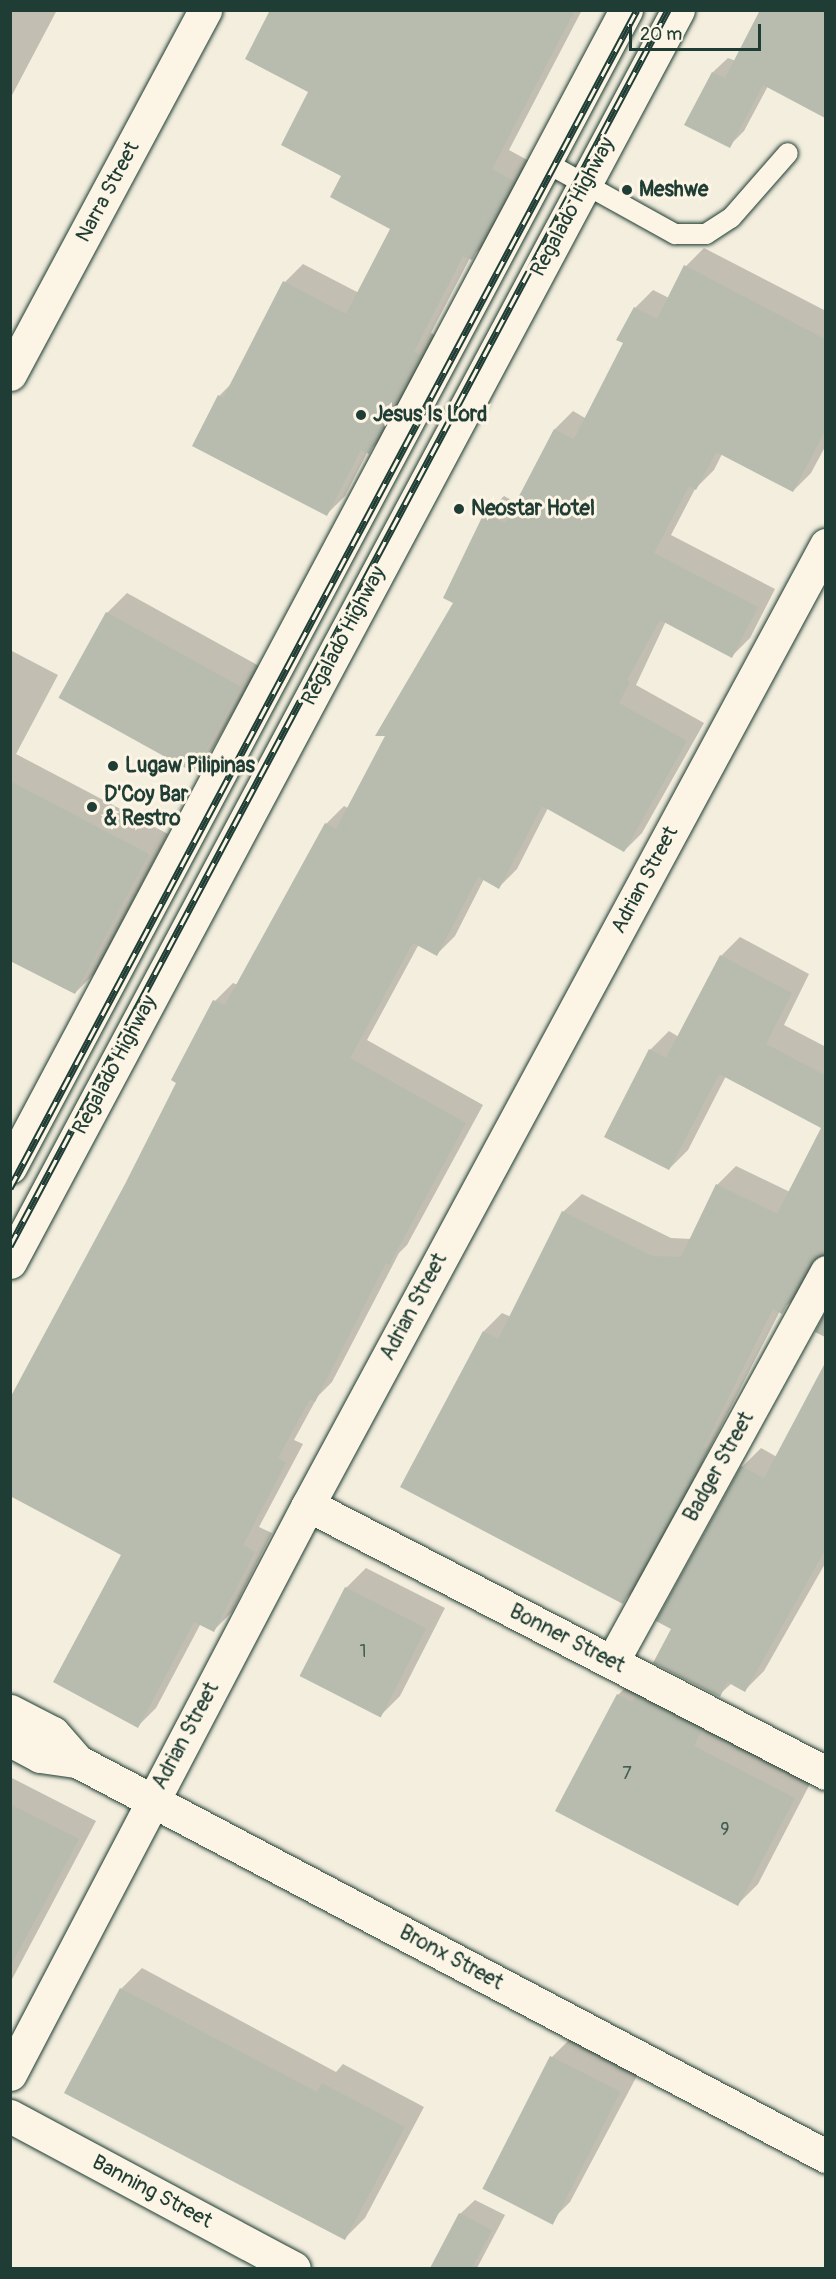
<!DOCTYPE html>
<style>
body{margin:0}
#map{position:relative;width:836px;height:2279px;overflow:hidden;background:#f3eede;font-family:Pangolin,sans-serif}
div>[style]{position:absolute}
.shadow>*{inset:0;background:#0003}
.building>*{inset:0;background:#b8bcae;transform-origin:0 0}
.roads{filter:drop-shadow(0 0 2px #1f3d34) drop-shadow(0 0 2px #1f3d34)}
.service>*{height:20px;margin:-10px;padding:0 10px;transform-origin:10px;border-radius:10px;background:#fcf5e5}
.minor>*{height:33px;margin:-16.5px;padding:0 16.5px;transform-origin:16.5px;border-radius:16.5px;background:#fcf5e5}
.primary>*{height:33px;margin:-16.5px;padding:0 16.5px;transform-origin:16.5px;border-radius:16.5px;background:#fcf5e5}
.rail>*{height:7px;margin-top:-3.5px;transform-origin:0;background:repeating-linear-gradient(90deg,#fcf5e5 0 14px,#1f3d34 0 28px);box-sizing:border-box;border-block:2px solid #1f3d34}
.dots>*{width:16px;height:16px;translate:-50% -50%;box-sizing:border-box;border:3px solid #fcf5e5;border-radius:50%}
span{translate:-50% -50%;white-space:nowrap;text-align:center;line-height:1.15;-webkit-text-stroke:6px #fcf5e5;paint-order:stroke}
.number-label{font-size:18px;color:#455d52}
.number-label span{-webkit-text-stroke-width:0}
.poi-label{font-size:21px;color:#1f3d34;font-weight:700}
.left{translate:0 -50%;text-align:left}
.street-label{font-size:21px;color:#1f3d34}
.frame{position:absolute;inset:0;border:12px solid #1f3d34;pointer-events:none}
.scale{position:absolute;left:629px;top:24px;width:132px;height:27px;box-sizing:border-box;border:3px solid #1f3d34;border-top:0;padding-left:8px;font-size:18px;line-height:21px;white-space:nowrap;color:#1f3d34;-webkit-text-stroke:4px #fcf5e5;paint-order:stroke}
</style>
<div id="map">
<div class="shadow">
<div style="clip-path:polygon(10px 10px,57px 10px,10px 99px)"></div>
<div style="clip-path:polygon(271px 10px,582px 10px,509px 150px,531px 162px,490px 240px,470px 258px,431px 333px,438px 337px,387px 433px,367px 453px,345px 496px,327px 514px,219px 396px,233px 382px,285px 282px,303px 264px,359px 293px,392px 229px,343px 175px,310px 91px)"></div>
<div style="clip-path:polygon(762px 10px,826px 10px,826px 116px,768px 86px,744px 131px,729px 146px,713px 72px,728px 58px,736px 61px)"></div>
<div style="clip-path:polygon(704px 248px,826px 311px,826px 445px,811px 473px,793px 491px,722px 454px,714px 470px,695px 489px,671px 535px,775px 589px,750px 638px,732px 656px,666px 621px,636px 685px,704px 723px,642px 833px,624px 851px,548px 808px,517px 869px,499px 887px,484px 879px,455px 936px,437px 954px,419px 944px,367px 1040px,483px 1105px,407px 1245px,399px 1253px,332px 1382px,318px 1396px,294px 1440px,303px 1444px,259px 1527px,272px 1533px,232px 1612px,214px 1630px,201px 1623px,156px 1708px,138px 1726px,123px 1555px,127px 1184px,178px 1082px,173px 1080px,215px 1001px,233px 983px,238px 985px,326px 824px,344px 806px,348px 808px,455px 602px,445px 597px,486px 513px,504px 496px,517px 503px,555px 429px,573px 411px,585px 418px,625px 343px,635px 308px,653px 290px,669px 298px,686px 266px)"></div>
<div style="clip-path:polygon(127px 593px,259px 666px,212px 750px,192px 770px,107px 613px)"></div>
<div style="clip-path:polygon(10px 650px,58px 675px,16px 754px,168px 834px,95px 973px,75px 993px,10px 959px)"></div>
<div style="clip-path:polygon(740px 937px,809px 974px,784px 1025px,826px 1047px,826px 1255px,800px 1294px,780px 1311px,641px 1583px,622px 1602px,484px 1331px,502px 1313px,511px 1317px,563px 1212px,582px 1194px,671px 1238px,691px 1239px,717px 1185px,736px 1166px,790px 1192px,823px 1127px,726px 1076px,688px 1150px,669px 1169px,650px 1050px,669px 1031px,679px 1037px,721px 956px)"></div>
<div style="clip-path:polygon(826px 1366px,826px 1562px,764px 1671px,745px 1690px,732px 1683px,719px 1695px,673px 1628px,742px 1467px,761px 1448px,777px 1457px)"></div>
<div style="clip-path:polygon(366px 1568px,445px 1608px,400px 1696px,380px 1716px,346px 1588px)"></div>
<div style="clip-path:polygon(638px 1675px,813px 1778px,758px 1884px,738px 1904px,618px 1695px)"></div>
<div style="clip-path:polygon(10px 1777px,96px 1821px,10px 1983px)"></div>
<div style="clip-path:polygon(142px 1968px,336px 2072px,343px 2064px,424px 2107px,365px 2218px,345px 2238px,66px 2092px,122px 1988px)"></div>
<div style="clip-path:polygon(572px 2037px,639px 2072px,570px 2202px,550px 2222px,552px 2057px)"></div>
<div style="clip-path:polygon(475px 2200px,505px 2215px,477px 2268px,432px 2268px,460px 2214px)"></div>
</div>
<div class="building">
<div style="clip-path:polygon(270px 10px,575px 10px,492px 169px,514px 181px,472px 260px,463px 256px,414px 352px,421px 355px,369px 454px,361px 450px,327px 516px,192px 446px,218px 395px,223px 398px,283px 281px,346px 314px,390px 229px,330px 197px,341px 176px,281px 145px,308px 92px,245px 59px)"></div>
<div style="clip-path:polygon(760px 10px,825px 10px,825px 118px,763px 85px,730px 148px,684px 125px,712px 72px,725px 78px)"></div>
<div style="clip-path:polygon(684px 265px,825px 339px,825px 431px,793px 492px,716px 452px,696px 490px,689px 486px,654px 553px,758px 607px,732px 658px,660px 620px,627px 680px,630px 682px,619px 703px,687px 741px,624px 852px,542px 806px,499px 889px,478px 877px,437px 956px,413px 943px,350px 1058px,466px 1123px,389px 1265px,386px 1263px,315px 1402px,310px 1399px,278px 1458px,286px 1463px,243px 1545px,255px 1552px,214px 1632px,194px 1622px,138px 1728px,53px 1682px,121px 1555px,10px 1496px,10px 1398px,125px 1184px,176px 1083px,171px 1080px,213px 1000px,225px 1005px,325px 823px,336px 829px,385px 736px,375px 736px,453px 603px,443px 598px,484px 513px,505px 523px,554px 429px,574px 439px,623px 343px,616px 340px,634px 307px,657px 319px)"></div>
<div style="left:106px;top:612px;width:154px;height:98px;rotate:29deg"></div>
<div style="clip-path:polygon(10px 781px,149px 854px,75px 994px,10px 961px)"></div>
<div style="clip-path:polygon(720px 955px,792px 993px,766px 1044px,825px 1075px,825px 1253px,810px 1263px,782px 1314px,773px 1309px,704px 1447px,708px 1449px,623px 1604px,400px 1487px,483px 1331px,498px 1339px,562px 1211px,652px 1256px,681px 1257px,716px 1184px,777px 1214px,821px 1128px,719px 1074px,669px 1170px,604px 1137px,649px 1049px,666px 1058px)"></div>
<div style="clip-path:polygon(825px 1312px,825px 1337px,815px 1332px)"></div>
<div style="clip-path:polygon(825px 1363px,825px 1550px,745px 1692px,727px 1682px,720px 1697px,653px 1663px,671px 1629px,656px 1621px,741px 1466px,764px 1478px)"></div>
<div style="left:345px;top:1587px;width:91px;height:100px;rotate:27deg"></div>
<div style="clip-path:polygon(617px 1694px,632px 1702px,636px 1696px,702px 1730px,694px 1746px,795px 1798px,738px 1906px,555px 1811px)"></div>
<div style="clip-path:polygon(10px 1804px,79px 1839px,10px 1967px)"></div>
<div style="clip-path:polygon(120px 1988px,317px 2092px,322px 2083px,405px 2127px,345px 2240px,64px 2093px)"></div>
<div style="left:550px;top:2056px;width:79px;height:149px;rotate:27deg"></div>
<div style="clip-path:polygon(459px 2213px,492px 2230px,472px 2268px,430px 2268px)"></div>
</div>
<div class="roads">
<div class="service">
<div style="left:545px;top:162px;width:149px;rotate:29deg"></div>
<div style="left:675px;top:234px;width:31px"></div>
<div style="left:706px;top:234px;width:30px;rotate:-33deg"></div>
<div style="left:731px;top:218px;width:86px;rotate:-48.8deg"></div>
</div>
<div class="minor">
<div style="left:10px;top:374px;width:413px;rotate:-61.8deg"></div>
<div style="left:308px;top:1505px;width:583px;rotate:27.36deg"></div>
<div style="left:612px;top:1662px;width:445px;rotate:-61.2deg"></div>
<div style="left:10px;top:1711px;width:48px;rotate:27.1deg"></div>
<div style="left:53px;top:1733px;width:37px;rotate:49deg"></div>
<div style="left:10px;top:1740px;width:34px;rotate:28deg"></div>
<div style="left:40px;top:1756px;width:37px;rotate:8deg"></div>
<div style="left:77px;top:1761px;width:847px;rotate:27.81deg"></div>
<div style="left:10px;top:2074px;width:642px;rotate:-62.36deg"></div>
<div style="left:308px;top:1505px;width:1091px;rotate:-61.65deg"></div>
<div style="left:10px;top:2116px;width:322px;rotate:28.2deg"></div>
</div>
<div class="primary">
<div style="left:10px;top:1167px;width:1311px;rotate:-61.97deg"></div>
<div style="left:10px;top:1262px;width:1419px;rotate:-61.92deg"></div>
</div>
</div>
<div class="rail">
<div style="left:10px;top:1188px;width:1334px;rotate:-61.98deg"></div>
<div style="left:10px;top:1246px;width:1400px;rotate:-61.97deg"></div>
</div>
<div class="dots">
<div style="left:627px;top:190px;background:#1f3d34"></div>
<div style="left:361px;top:415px;background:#1f3d34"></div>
<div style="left:459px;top:509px;background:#1f3d34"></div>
<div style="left:113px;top:766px;background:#1f3d34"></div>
<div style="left:92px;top:807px;background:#1f3d34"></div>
</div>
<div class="number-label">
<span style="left:363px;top:1652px">1</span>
<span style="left:627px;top:1774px">7</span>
<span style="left:725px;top:1830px">9</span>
</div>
<div class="poi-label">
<span class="left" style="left:639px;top:190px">Meshwe</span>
<span class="left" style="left:373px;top:415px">Jesus Is Lord</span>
<span class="left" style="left:471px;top:509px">Neostar Hotel</span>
<span class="left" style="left:125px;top:766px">Lugaw Pilipinas</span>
<span class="left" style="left:104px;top:807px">D'Coy Bar<br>&amp; Restro</span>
</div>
<div class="street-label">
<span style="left:108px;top:192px;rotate:-62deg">Narra Street</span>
<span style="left:573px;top:207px;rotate:-62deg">Regalado Highway</span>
<span style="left:344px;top:636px;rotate:-62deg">Regalado Highway</span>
<span style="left:645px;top:880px;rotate:-62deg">Adrian Street</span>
<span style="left:115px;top:1065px;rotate:-62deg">Regalado Highway</span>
<span style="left:414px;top:1307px;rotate:-62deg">Adrian Street</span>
<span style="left:719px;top:1467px;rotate:-61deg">Badger Street</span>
<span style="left:567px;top:1639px;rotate:27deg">Bonner Street</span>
<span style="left:186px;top:1736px;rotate:-62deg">Adrian Street</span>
<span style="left:451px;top:1958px;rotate:28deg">Bronx Street</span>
<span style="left:152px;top:2192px;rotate:28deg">Banning Street</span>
</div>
<div class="frame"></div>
<div class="scale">20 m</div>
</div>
